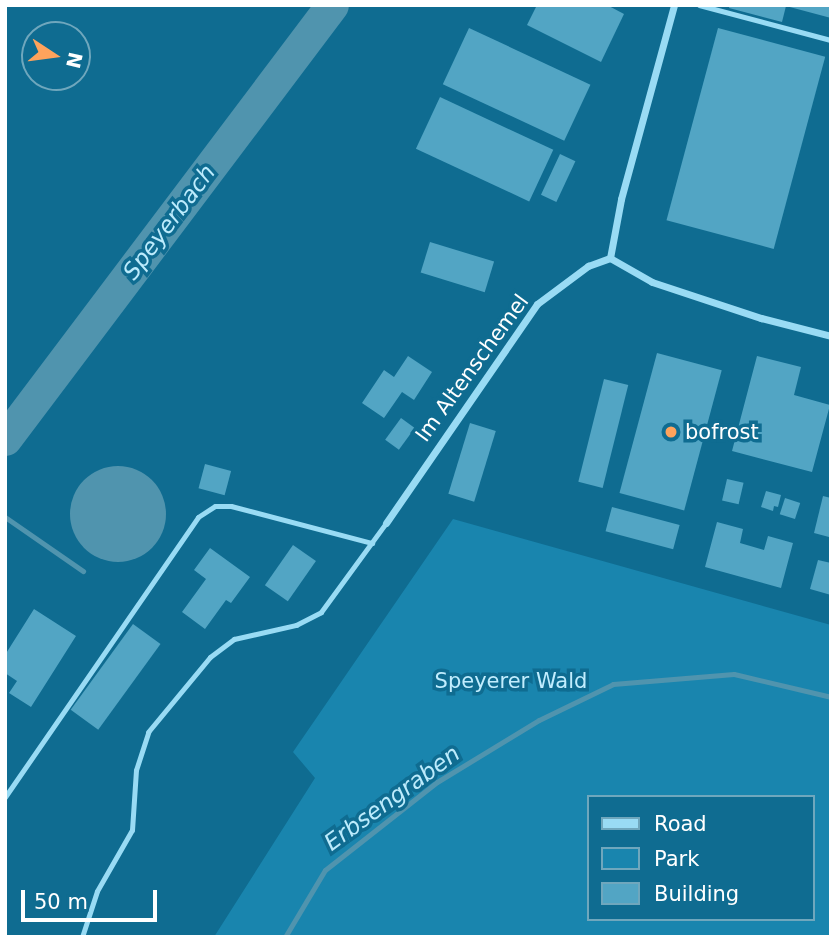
<!DOCTYPE html>
<style>
body{margin:0}
#map{position:relative;width:836px;height:942px;overflow:hidden;background:#0f6c91;font-family:"DejaVu Sans",sans-serif}
div>[style]{position:absolute}
.green>*{inset:0;background:#1985ae}
.water>*{inset:0;background:#5094ae}
.round{border-radius:50%}
.stream>*{height:5px;margin:-2.5px;padding:0 2.5px;transform-origin:2.5px;border-radius:2.5px;background:#5094ae}
.river>*{height:33px;margin:-16.5px;padding:0 16.5px;transform-origin:16.5px;border-radius:16.5px;background:#5094ae}
.building>*{inset:0;background:#52a5c4;transform-origin:0 0}
.service>*{height:5px;margin:-2.5px;padding:0 2.5px;transform-origin:2.5px;border-radius:2.5px;background:#99dbf4}
.minor>*{height:7px;margin:-3.5px;padding:0 3.5px;transform-origin:3.5px;border-radius:3.5px;background:#99dbf4}
.dots>*{width:19px;height:19px;translate:-50% -50%;box-sizing:border-box;border:4px solid #0f6c91;border-radius:50%}
span{translate:-50% -50%;white-space:nowrap;text-align:center;line-height:1.15;-webkit-text-stroke:7px #0f6c91;paint-order:stroke}
.street-label{font-size:21px;color:#fff}
.poi-label{font-size:21px;color:#fff}
.left{translate:0 -50%;text-align:left}
.park-label{font-size:21px;color:#c1edfe}
.water-label{font-size:23px;color:#bcebfc;font-style:italic}
.frame{position:absolute;inset:0;border:7px solid #fff;pointer-events:none}
.legend{position:absolute;left:587px;top:795px;width:228px;height:126px;box-sizing:border-box;background:#0f6c91;border:2px solid #6fa7bd;margin:0;padding:9px 12px;list-style:none;font-size:21px;color:#fff}
.legend li{display:flex;align-items:center;gap:14px;height:35px}
.legend b{width:35px;border:2px solid #6fa7bd}
.north{position:absolute;left:21px;top:21px;width:70px;height:70px;box-sizing:border-box;background:#0f6c91;border:2px solid #6fa7bd;border-radius:50%;rotate:103deg;font-size:19px;font-weight:700;line-height:28px;text-align:center;color:#fff}
.north::after{content:'';display:block;margin:auto;width:24px;height:32px;background:#ffa35c;clip-path:polygon(50% 0,100% 100%,50% 72%,0 100%)}
.scale{position:absolute;left:21px;top:890px;width:136px;height:32px;box-sizing:border-box;border:4px solid #fff;border-top:0;padding-left:9px;font-size:21px;line-height:24px;white-space:nowrap;color:#fff;-webkit-text-stroke:5px #0f6c91;paint-order:stroke}
</style>
<div id="map">
<div class="green">
<div style="clip-path:polygon(evenodd,453px 519px,831px 625px,831px 937px,214px 937px,315px 778px,293px 752px,453px 519px,589px 797px,813px 797px,813px 919px,589px 919px,589px 797px)"></div>
</div>
<div class="water">
<div class="round" style="left:70px;top:466px;width:96px;height:96px"></div>
</div>
<div class="stream">
<div style="left:5px;top:517px;width:95px;rotate:34.7deg"></div>
<div style="left:285px;top:937px;width:78px;rotate:-59.2deg"></div>
<div style="left:325px;top:870px;width:142px;rotate:-38.2deg"></div>
<div style="left:437px;top:782px;width:119px;rotate:-31.3deg"></div>
<div style="left:539px;top:720px;width:82px;rotate:-25.9deg"></div>
<div style="left:613px;top:684px;width:121px;rotate:-4.7deg"></div>
<div style="left:734px;top:674px;width:100px;rotate:13.3deg"></div>
</div>
<div class="river">
<div style="left:5px;top:439px;width:543px;rotate:-53deg"></div>
</div>
<div class="building">
<div style="clip-path:polygon(537px 5px,607px 5px,624px 14px,601px 62px,527px 25px)"></div>
<div style="clip-path:polygon(730px 5px,831px 5px,831px 18px,786px 6px,782px 22px,729px 8px)"></div>
<div style="left:469px;top:28px;width:134px;height:62px;rotate:25deg"></div>
<div style="left:718px;top:28px;width:111px;height:199px;rotate:15deg"></div>
<div style="left:440px;top:97px;width:125px;height:57px;rotate:25deg"></div>
<div style="left:560px;top:154px;width:17px;height:45px;rotate:25deg"></div>
<div style="left:430px;top:242px;width:67px;height:32px;rotate:17deg"></div>
<div style="left:657px;top:353px;width:67px;height:145px;rotate:15deg"></div>
<div style="clip-path:polygon(408px 356px,432px 372px,414px 400px,402px 392px,384px 418px,362px 403px,384px 370px,394px 377px)"></div>
<div style="clip-path:polygon(757px 356px,801px 367px,794px 395px,830px 405px,812px 472px,732px 451px)"></div>
<div style="left:604px;top:379px;width:25px;height:106px;rotate:14deg"></div>
<div style="left:401px;top:418px;width:17px;height:27px;rotate:36deg"></div>
<div style="left:470px;top:423px;width:27px;height:74px;rotate:17deg"></div>
<div style="left:205px;top:464px;width:27px;height:25px;rotate:15deg"></div>
<div style="left:727px;top:479px;width:17px;height:22px;rotate:13deg"></div>
<div style="clip-path:polygon(766px 491px,781px 495px,778px 507px,774px 506px,773px 511px,761px 507px)"></div>
<div style="clip-path:polygon(823px 496px,831px 498px,829px 537px,814px 533px)"></div>
<div style="left:785px;top:498px;width:16px;height:17px;rotate:18deg"></div>
<div style="left:612px;top:507px;width:70px;height:25px;rotate:15deg"></div>
<div style="clip-path:polygon(717px 522px,743px 529px,740px 543px,764px 550px,768px 536px,793px 543px,781px 588px,705px 567px)"></div>
<div style="left:293px;top:545px;width:28px;height:49px;rotate:35deg"></div>
<div style="clip-path:polygon(210px 548px,250px 577px,231px 603px,226px 600px,205px 629px,182px 612px,206px 579px,194px 570px)"></div>
<div style="clip-path:polygon(818px 560px,831px 563px,831px 595px,810px 589px)"></div>
<div style="clip-path:polygon(34px 609px,76px 636px,31px 707px,9px 693px,17px 681px,5px 673px,5px 655px)"></div>
<div style="left:133px;top:624px;width:34px;height:106px;rotate:36deg"></div>
</div>
<div class="service">
<div style="left:699px;top:5px;width:137px;rotate:14.9deg"></div>
<div style="left:5px;top:797px;width:340px;rotate:-55.4deg"></div>
<div style="left:198px;top:517px;width:20px;rotate:-33deg"></div>
<div style="left:215px;top:506px;width:16px"></div>
<div style="left:231px;top:506px;width:146px;rotate:14.7deg"></div>
<div style="left:82px;top:937px;width:48px;rotate:-71.9deg"></div>
<div style="left:97px;top:891px;width:70px;rotate:-60.2deg"></div>
<div style="left:132px;top:830px;width:60px;rotate:-86.2deg"></div>
<div style="left:136px;top:770px;width:40px;rotate:-72deg"></div>
<div style="left:148px;top:732px;width:97px;rotate:-50.4deg"></div>
<div style="left:210px;top:657px;width:30px;rotate:-37deg"></div>
<div style="left:234px;top:639px;width:64px;rotate:-12.7deg"></div>
<div style="left:296px;top:625px;width:28px;rotate:-27deg"></div>
<div style="left:321px;top:612px;width:110px;rotate:-53.9deg"></div>
</div>
<div class="minor">
<div style="left:610px;top:258px;width:60px;rotate:-79.4deg"></div>
<div style="left:621px;top:199px;width:201px;rotate:-74.7deg"></div>
<div style="left:610px;top:258px;width:48px;rotate:29.7deg"></div>
<div style="left:652px;top:282px;width:115px;rotate:18.3deg"></div>
<div style="left:761px;top:318px;width:72px;rotate:14.4deg"></div>
<div style="left:386px;top:523px;width:266px;rotate:-55.4deg"></div>
<div style="left:537px;top:304px;width:64px;rotate:-36.7deg"></div>
<div style="left:588px;top:266px;width:23px;rotate:-20deg"></div>
</div>
<div class="dots">
<div style="left:671px;top:432px;background:#ffa35c"></div>
</div>
<div class="street-label">
<span style="left:472px;top:368px;rotate:-54deg">Im Altenschemel</span>
</div>
<div class="poi-label">
<span class="left" style="left:685px;top:432px">bofrost</span>
</div>
<div class="park-label">
<span style="left:511px;top:681px">Speyerer Wald</span>
</div>
<div class="water-label">
<span style="left:169px;top:222px;rotate:-53deg">Speyerbach</span>
<span style="left:392px;top:798px;rotate:-36deg">Erbsengraben</span>
</div>
<div class="frame"></div>
<ul class="legend">
<li><b style="height:9px;background:#99dbf4"></b>Road</li>
<li><b style="height:19px;background:#1985ae"></b>Park</li>
<li><b style="height:19px;background:#52a5c4"></b>Building</li>
</ul>
<div class="north">N</div>
<div class="scale">50 m</div>
</div>
